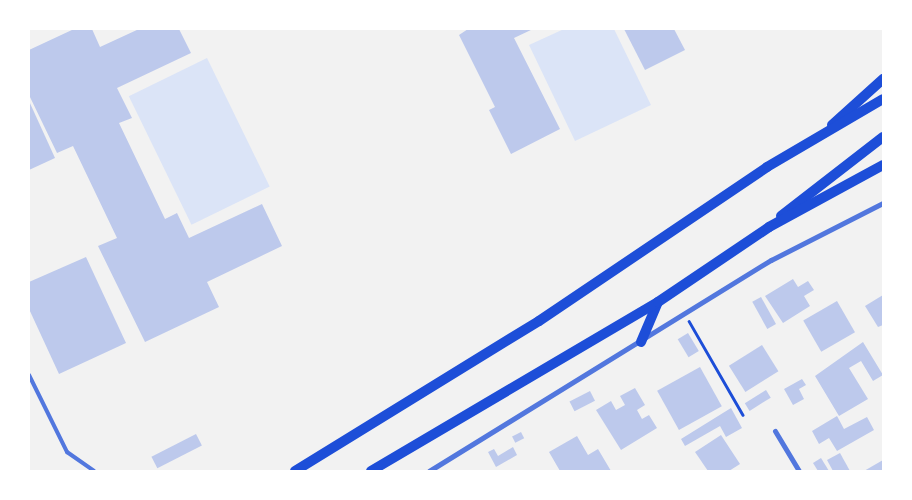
<!DOCTYPE html>
<style>
body{margin:0}
#map{position:relative;width:912px;height:500px;overflow:hidden;background:#f2f2f2;font-family:"Times New Roman",serif}
div>[style]{position:absolute}
.green>*{inset:0;background:#dbe4f7;transform-origin:0 0}
.building>*{inset:0;background:#bdc9ec;transform-origin:0 0}
.path>*{height:2.5px;margin:-1.25px;padding:0 1.25px;transform-origin:1.25px;border-radius:1.25px;background:#1d4ed8}
.service>*{height:4px;margin:-2px;padding:0 2px;transform-origin:2px;border-radius:2px;background:#5277de}
.minor>*{height:5px;margin:-2.5px;padding:0 2.5px;transform-origin:2.5px;border-radius:2.5px;background:#5277de}
.secondary>*{height:10px;margin:-5px;padding:0 5px;transform-origin:5px;border-radius:5px;background:#1d4ed8}
span{translate:-50% -50%;white-space:nowrap;text-align:center;line-height:1.15;-webkit-text-stroke:4px #fff;paint-order:stroke}
.frame{position:absolute;inset:0;border:30px solid #fff;pointer-events:none}
</style>
<div id="map">
<div class="green">
<div style="clip-path:polygon(564px 29px,614px 29px,651px 105px,575px 141px,529px 45px)"></div>
<div style="left:207px;top:58px;width:143px;height:87px;rotate:64deg"></div>
</div>
<div class="building">
<div style="clip-path:polygon(74px 29px,92px 29px,100px 47px,139px 29px,179px 29px,191px 53px,117px 88px,132px 118px,119px 123px,165px 219px,177px 213px,189px 238px,262px 204px,282px 246px,207px 282px,219px 307px,145px 342px,98px 246px,117px 238px,73px 146px,57px 153px,29px 95px,29px 50px)"></div>
<div style="clip-path:polygon(468px 29px,533px 29px,514px 38px,560px 129px,511px 154px,489px 110px,495px 107px,459px 35px)"></div>
<div style="clip-path:polygon(624px 29px,674px 29px,685px 50px,645px 70px)"></div>
<div style="clip-path:polygon(29px 101px,55px 158px,29px 170px)"></div>
<div style="clip-path:polygon(86px 257px,126px 343px,59px 374px,29px 309px,29px 282px)"></div>
<div style="clip-path:polygon(793px 279px,798px 287px,808px 281px,814px 290px,804px 296px,810px 306px,783px 323px,765px 296px)"></div>
<div style="clip-path:polygon(883px 295px,883px 325px,878px 327px,865px 306px)"></div>
<div style="left:761px;top:297px;width:31px;height:10px;rotate:61deg"></div>
<div style="left:837px;top:301px;width:36px;height:39px;rotate:60deg"></div>
<div style="left:688px;top:333px;width:21px;height:12px;rotate:59deg"></div>
<div style="clip-path:polygon(863px 342px,883px 375px,873px 381px,861px 361px,849px 368px,868px 399px,839px 416px,815px 376px)"></div>
<div style="left:762px;top:345px;width:31px;height:39px;rotate:58deg"></div>
<div style="left:700px;top:367px;width:45px;height:49px;rotate:61deg"></div>
<div style="clip-path:polygon(802px 379px,806px 385px,799px 389px,804px 399px,793px 405px,784px 389px)"></div>
<div style="clip-path:polygon(635px 388px,645px 405px,637px 410px,642px 419px,649px 415px,657px 428px,621px 450px,596px 410px,611px 401px,616px 410px,625px 405px,620px 396px)"></div>
<div style="left:766px;top:390px;width:9px;height:25px;rotate:58deg"></div>
<div style="left:590px;top:391px;width:11px;height:23px;rotate:63deg"></div>
<div style="clip-path:polygon(731px 408px,742px 428px,726px 437px,720px 426px,685px 446px,681px 439px)"></div>
<div style="clip-path:polygon(837px 416px,844px 429px,867px 417px,874px 430px,837px 451px,829px 438px,819px 444px,812px 431px)"></div>
<div style="left:521px;top:432px;width:7px;height:10px;rotate:63deg"></div>
<div style="left:196px;top:434px;width:13px;height:50px;rotate:63deg"></div>
<div style="clip-path:polygon(721px 435px,740px 464px,729px 471px,708px 471px,695px 452px)"></div>
<div style="clip-path:polygon(577px 436px,588px 455px,598px 449px,611px 471px,560px 471px,549px 452px)"></div>
<div style="clip-path:polygon(513px 447px,517px 455px,496px 467px,488px 452px,494px 449px,498px 456px)"></div>
<div style="clip-path:polygon(840px 453px,850px 471px,833px 471px,827px 460px)"></div>
<div style="clip-path:polygon(821px 458px,829px 471px,818px 471px,813px 463px)"></div>
<div style="clip-path:polygon(883px 460px,883px 471px,864px 471px)"></div>
</div>
<div class="path">
<div style="left:689px;top:321px;width:108px;rotate:60.1deg"></div>
</div>
<div class="service">
<div style="left:29px;top:375px;width:86px;rotate:63.7deg"></div>
<div style="left:67px;top:452px;width:33px;rotate:35deg"></div>
</div>
<div class="minor">
<div style="left:775px;top:431px;width:47px;rotate:59deg"></div>
<div style="left:429px;top:471px;width:402px;rotate:-31.7deg"></div>
<div style="left:771px;top:260px;width:126px;rotate:-27deg"></div>
</div>
<div class="secondary">
<div style="left:832px;top:125px;width:69px;rotate:-42deg"></div>
<div style="left:781px;top:216px;width:129px;rotate:-37.8deg"></div>
<div style="left:641px;top:342px;width:43px;rotate:-67deg"></div>
<div style="left:295px;top:471px;width:286px;rotate:-31.6deg"></div>
<div style="left:539px;top:321px;width:275px;rotate:-34deg"></div>
<div style="left:767px;top:167px;width:134px;rotate:-30.4deg"></div>
<div style="left:371px;top:471px;width:333px;rotate:-30.5deg"></div>
<div style="left:658px;top:302px;width:134px;rotate:-34deg"></div>
<div style="left:769px;top:227px;width:130px;rotate:-28.5deg"></div>
</div>
<div class="frame"></div>
</div>
